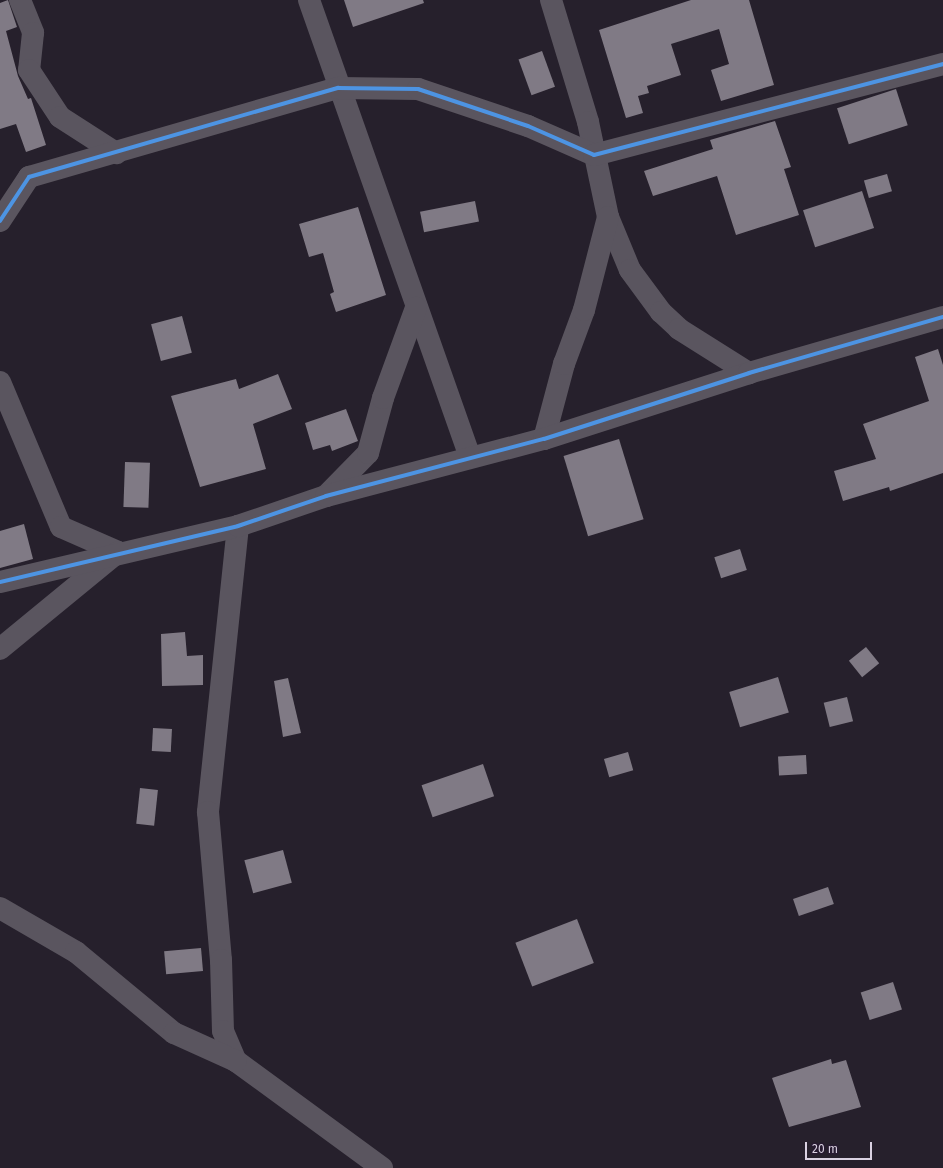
<!DOCTYPE html>
<style>
body{margin:0}
#map{position:relative;width:943px;height:1168px;overflow:hidden;background:#26202c;font-family:"Fira Sans",sans-serif}
div>[style]{position:absolute}
.building>*{inset:0;background:#807a85;transform-origin:0 0}
.minor>*{height:22px;margin:-11px;padding:0 11px;transform-origin:11px;border-radius:11px;background:#5a555f}
.tertiary>*{height:22px;margin:-11px;padding:0 11px;transform-origin:11px;border-radius:11px;background:#5a555f}
.cycleway>*{height:4px;margin:-2px;padding:0 2px;transform-origin:2px;border-radius:2px;background:#4d94e3}
span{translate:-50% -50%;white-space:nowrap;text-align:center;line-height:1.15;-webkit-text-stroke:4px #271b31;paint-order:stroke}
.scale{position:absolute;left:805px;top:1142px;width:67px;height:18px;box-sizing:border-box;border:2px solid #d9d1e1;border-top:0;padding-left:5px;font-size:12px;line-height:14px;white-space:nowrap;color:#d9d1e1;-webkit-text-stroke:3px #271b31;paint-order:stroke}
</style>
<div id="map">
<div class="building">
<div style="clip-path:polygon(8px 0,17px 27px,6px 31px,18px 76px,28px 99px,31px 98px,46px 145px,26px 152px,16px 124px,0 129px,0 3px)"></div>
<div style="clip-path:polygon(344px 0,423px 0,424px 3px,353px 27px)"></div>
<div style="clip-path:polygon(691px 0,749px 0,774px 85px,721px 101px,711px 70px,729px 64px,719px 29px,671px 44px,681px 75px,647px 86px,649px 93px,638px 96px,643px 113px,626px 118px,599px 30px)"></div>
<div style="left:542px;top:51px;width:38px;height:25px;rotate:70deg"></div>
<div style="left:896px;top:89px;width:38px;height:62px;rotate:72deg"></div>
<div style="clip-path:polygon(775px 121px,791px 167px,784px 169px,799px 215px,736px 235px,717px 176px,653px 196px,644px 171px,713px 149px,710px 140px)"></div>
<div style="left:887px;top:174px;width:18px;height:24px;rotate:74deg"></div>
<div style="left:862px;top:191px;width:39px;height:62px;rotate:72deg"></div>
<div style="left:475px;top:201px;width:21px;height:56px;rotate:79deg"></div>
<div style="clip-path:polygon(358px 207px,386px 295px,336px 312px,330px 294px,334px 292px,323px 253px,309px 257px,299px 224px)"></div>
<div style="left:182px;top:316px;width:38px;height:32px;rotate:75deg"></div>
<div style="clip-path:polygon(938px 349px,943px 365px,943px 473px,890px 491px,889px 487px,843px 501px,834px 471px,876px 459px,863px 424px,929px 401px,915px 357px)"></div>
<div style="clip-path:polygon(278px 374px,292px 409px,253px 424px,266px 469px,200px 487px,171px 396px,236px 379px,239px 389px)"></div>
<div style="clip-path:polygon(346px 409px,358px 441px,332px 451px,330px 445px,313px 450px,305px 423px)"></div>
<div style="left:619px;top:439px;width:84px;height:58px;rotate:73deg"></div>
<div style="left:125px;top:462px;width:25px;height:45px;rotate:2deg"></div>
<div style="clip-path:polygon(24px 524px,33px 559px,0 568px,0 531px)"></div>
<div style="left:740px;top:549px;width:22px;height:27px;rotate:72deg"></div>
<div style="clip-path:polygon(185px 632px,187px 656px,203px 655px,203px 685px,162px 686px,161px 634px)"></div>
<div style="left:866px;top:647px;width:21px;height:22px;rotate:51deg"></div>
<div style="left:778px;top:677px;width:37px;height:51px;rotate:73deg"></div>
<div style="clip-path:polygon(288px 678px,301px 733px,283px 737px,274px 681px)"></div>
<div style="left:847px;top:697px;width:25px;height:24px;rotate:76deg"></div>
<div style="left:153px;top:728px;width:19px;height:23px;rotate:3deg"></div>
<div style="left:628px;top:752px;width:19px;height:25px;rotate:74deg"></div>
<div style="left:806px;top:755px;width:19px;height:28px;rotate:87deg"></div>
<div style="left:483px;top:764px;width:34px;height:65px;rotate:71deg"></div>
<div style="left:140px;top:788px;width:18px;height:36px;rotate:6deg"></div>
<div style="left:283px;top:850px;width:34px;height:40px;rotate:75deg"></div>
<div style="left:828px;top:887px;width:18px;height:37px;rotate:71deg"></div>
<div style="left:577px;top:919px;width:47px;height:66px;rotate:69deg"></div>
<div style="left:201px;top:948px;width:23px;height:37px;rotate:85deg"></div>
<div style="left:893px;top:982px;width:29px;height:34px;rotate:72deg"></div>
<div style="clip-path:polygon(831px 1059px,832px 1064px,846px 1060px,861px 1107px,789px 1127px,772px 1078px)"></div>
</div>
<div class="minor">
<div style="left:20px;top:0;width:35px;rotate:68deg"></div>
<div style="left:33px;top:33px;width:37px;rotate:96deg"></div>
<div style="left:29px;top:70px;width:56px;rotate:56.6deg"></div>
<div style="left:60px;top:117px;width:67px;rotate:32.7deg"></div>
<div style="left:309px;top:0;width:485px;rotate:70.6deg"></div>
<div style="left:551px;top:0;width:127px;rotate:73.1deg"></div>
<div style="left:588px;top:122px;width:97px;rotate:78.1deg"></div>
<div style="left:608px;top:217px;width:57px;rotate:67.5deg"></div>
<div style="left:630px;top:270px;width:52px;rotate:53.6deg"></div>
<div style="left:661px;top:312px;width:25px;rotate:43deg"></div>
<div style="left:679px;top:329px;width:83px;rotate:32.2deg"></div>
<div style="left:0;top:221px;width:53px;rotate:-56.6deg"></div>
<div style="left:29px;top:177px;width:322px;rotate:-16.1deg"></div>
<div style="left:338px;top:88px;width:80px;rotate:0.7deg"></div>
<div style="left:418px;top:89px;width:116px;rotate:18.6deg"></div>
<div style="left:528px;top:126px;width:72px;rotate:23.7deg"></div>
<div style="left:594px;top:155px;width:361px;rotate:-14.6deg"></div>
<div style="left:0;top:382px;width:157px;rotate:67.2deg"></div>
<div style="left:61px;top:527px;width:62px;rotate:23.7deg"></div>
<div style="left:118px;top:552px;width:153px;rotate:140.6deg"></div>
<div style="left:544px;top:439px;width:78px;rotate:-75.1deg"></div>
<div style="left:564px;top:364px;width:58px;rotate:-69.7deg"></div>
<div style="left:584px;top:310px;width:96px;rotate:-75.5deg"></div>
<div style="left:326px;top:496px;width:60px;rotate:-45.7deg"></div>
<div style="left:368px;top:453px;width:57px;rotate:-74.7deg"></div>
<div style="left:383px;top:398px;width:96px;rotate:-69.9deg"></div>
<div style="left:238px;top:526px;width:288px;rotate:96deg"></div>
<div style="left:208px;top:812px;width:149px;rotate:85deg"></div>
<div style="left:221px;top:960px;width:71px;rotate:88.4deg"></div>
<div style="left:223px;top:1031px;width:33px;rotate:67deg"></div>
<div style="left:236px;top:1061px;width:181px;rotate:36.2deg"></div>
<div style="left:0;top:908px;width:88px;rotate:30.1deg"></div>
<div style="left:76px;top:952px;width:127px;rotate:39.6deg"></div>
<div style="left:174px;top:1033px;width:68px;rotate:24.3deg"></div>
</div>
<div class="tertiary">
<div style="left:0;top:582px;width:244px;rotate:-13.2deg"></div>
<div style="left:238px;top:526px;width:93px;rotate:-18.8deg"></div>
<div style="left:326px;top:496px;width:225px;rotate:-14.7deg"></div>
<div style="left:544px;top:439px;width:215px;rotate:-17.8deg"></div>
<div style="left:749px;top:373px;width:202px;rotate:-16.1deg"></div>
</div>
<div class="cycleway">
<div style="left:0;top:221px;width:53px;rotate:-56.6deg"></div>
<div style="left:29px;top:177px;width:322px;rotate:-16.1deg"></div>
<div style="left:338px;top:88px;width:80px;rotate:0.7deg"></div>
<div style="left:418px;top:89px;width:116px;rotate:18.6deg"></div>
<div style="left:528px;top:126px;width:72px;rotate:23.7deg"></div>
<div style="left:594px;top:155px;width:361px;rotate:-14.6deg"></div>
<div style="left:0;top:582px;width:244px;rotate:-13.2deg"></div>
<div style="left:238px;top:526px;width:93px;rotate:-18.8deg"></div>
<div style="left:326px;top:496px;width:225px;rotate:-14.7deg"></div>
<div style="left:544px;top:439px;width:215px;rotate:-17.8deg"></div>
<div style="left:749px;top:373px;width:202px;rotate:-16.1deg"></div>
</div>
<div class="scale">20 m</div>
</div>
